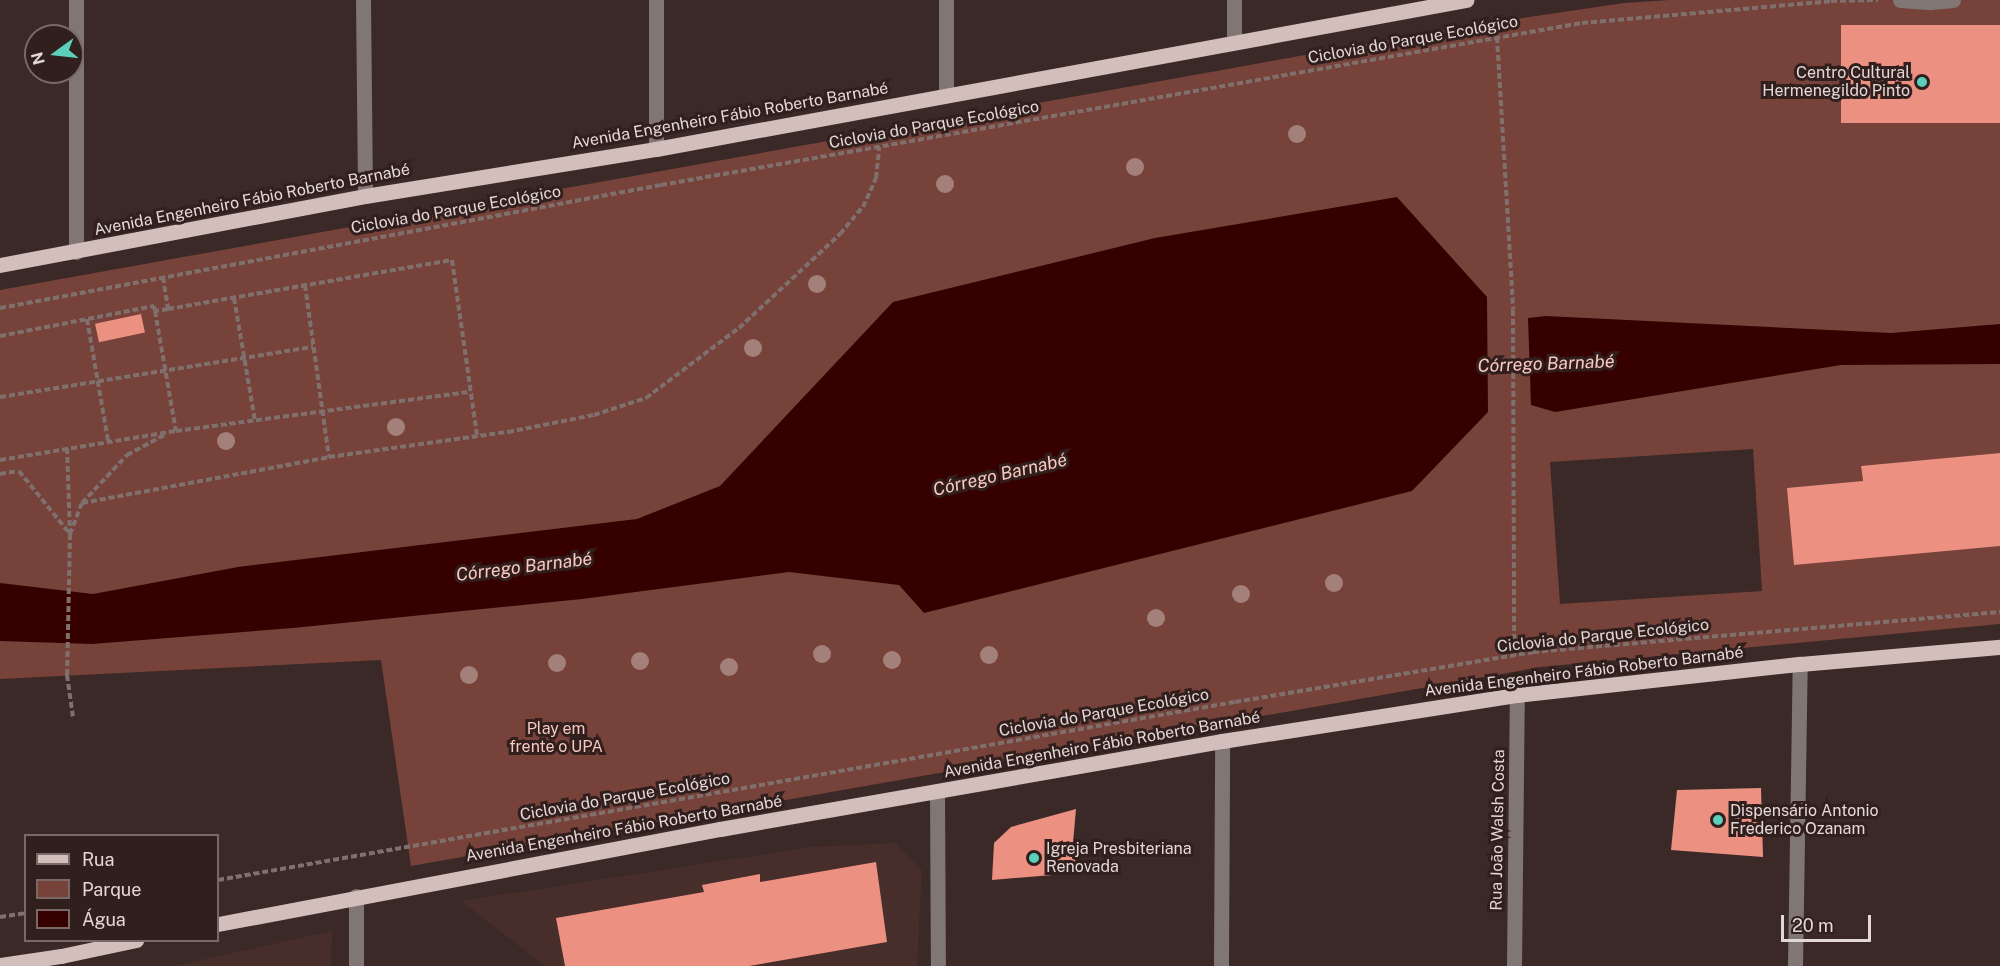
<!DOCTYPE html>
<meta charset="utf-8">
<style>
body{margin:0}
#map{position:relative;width:2000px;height:966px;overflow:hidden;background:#3a2926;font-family:"Public Sans",sans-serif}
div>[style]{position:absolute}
.built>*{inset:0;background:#472e2a}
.green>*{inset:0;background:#76423a}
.water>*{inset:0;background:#370000}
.stream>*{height:9px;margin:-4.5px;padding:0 4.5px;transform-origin:4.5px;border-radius:4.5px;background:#370000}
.building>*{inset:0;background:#ec9081;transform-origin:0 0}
.path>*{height:4px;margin-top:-2px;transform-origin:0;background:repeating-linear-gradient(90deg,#7f706d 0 6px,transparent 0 9px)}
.minor>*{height:15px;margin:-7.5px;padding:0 7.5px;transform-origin:7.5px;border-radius:7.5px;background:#807674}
.major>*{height:15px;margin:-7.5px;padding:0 7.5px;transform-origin:7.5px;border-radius:7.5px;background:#d2bebb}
.trees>*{width:18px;height:18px;margin:-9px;border-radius:50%;background:#a3807a}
.dots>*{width:16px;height:16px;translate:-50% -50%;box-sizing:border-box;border:3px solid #301f1d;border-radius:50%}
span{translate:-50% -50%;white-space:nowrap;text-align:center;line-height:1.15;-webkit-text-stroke:6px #301f1d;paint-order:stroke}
.street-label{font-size:16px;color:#e4d8d6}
.poi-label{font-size:16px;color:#e4d8d6}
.right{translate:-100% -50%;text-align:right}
.left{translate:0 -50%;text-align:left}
.park-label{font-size:16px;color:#f9c8bf}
.water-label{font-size:18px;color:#fbc9c0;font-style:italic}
.legend{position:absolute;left:24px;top:834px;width:195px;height:108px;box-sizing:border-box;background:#301f1d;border:2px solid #786967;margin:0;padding:8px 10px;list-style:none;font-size:18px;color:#e4d8d6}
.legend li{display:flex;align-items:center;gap:12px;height:30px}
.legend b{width:30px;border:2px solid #786967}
.north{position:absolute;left:24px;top:24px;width:60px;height:60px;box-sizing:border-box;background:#301f1d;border:2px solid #786967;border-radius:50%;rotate:255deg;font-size:16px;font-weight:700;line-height:24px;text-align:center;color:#e4d8d6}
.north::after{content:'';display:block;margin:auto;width:21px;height:27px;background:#5cceba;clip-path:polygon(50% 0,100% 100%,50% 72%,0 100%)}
.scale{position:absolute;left:1781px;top:915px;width:90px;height:27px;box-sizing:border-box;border:3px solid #e4d8d6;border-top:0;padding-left:8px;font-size:18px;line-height:21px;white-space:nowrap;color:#e4d8d6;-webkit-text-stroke:4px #301f1d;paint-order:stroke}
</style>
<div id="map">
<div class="built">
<div style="clip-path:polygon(895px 843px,922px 871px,917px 966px,545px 966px,461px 901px,811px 847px)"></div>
<div style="clip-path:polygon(332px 931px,331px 966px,174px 966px)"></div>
</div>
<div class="green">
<div style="clip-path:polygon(evenodd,1669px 0,2000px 0,2000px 453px,1861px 467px,1863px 481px,2000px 546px,2000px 624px,1541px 667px,411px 866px,381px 660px,0 679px,0 290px,1455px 28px,1624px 3px,1669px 0,1753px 449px,1762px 591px,1560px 604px,1550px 462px,1753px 449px)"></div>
</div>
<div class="water">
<div style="clip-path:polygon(1397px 197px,1487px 297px,1488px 412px,1412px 491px,924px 613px,899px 585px,789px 572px,582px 599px,293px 628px,92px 644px,0 641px,0 583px,93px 594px,238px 567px,637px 519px,720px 486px,893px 302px,1155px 238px)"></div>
<div style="clip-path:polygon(1546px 316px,1891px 333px,2000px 324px,2000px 364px,1841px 365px,1555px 412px,1531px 405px,1528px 318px)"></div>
</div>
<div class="stream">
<div style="left:1477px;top:365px;width:64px;rotate:-1.8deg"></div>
</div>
<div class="building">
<div style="left:2000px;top:25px;width:98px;height:159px;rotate:90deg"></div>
<div style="left:141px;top:314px;width:19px;height:47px;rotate:78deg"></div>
<div style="clip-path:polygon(2000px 453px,2000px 546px,1794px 565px,1787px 488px,1863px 481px,1861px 466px)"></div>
<div style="clip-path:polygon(1761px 788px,1763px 857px,1671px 850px,1677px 790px)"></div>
<div style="clip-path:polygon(1076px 809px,1073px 843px,1077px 873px,992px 880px,994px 843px,1011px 827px)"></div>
<div style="clip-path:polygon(876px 862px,887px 942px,749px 966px,565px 966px,556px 918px,704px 892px,702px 885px,760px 874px,760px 882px)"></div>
</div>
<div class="path">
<div style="left:1497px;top:37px;width:273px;rotate:86.6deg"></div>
<div style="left:1513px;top:310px;width:346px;rotate:89.8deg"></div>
<div style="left:163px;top:277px;width:32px;rotate:81deg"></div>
<div style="left:168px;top:309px;width:13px;rotate:171deg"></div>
<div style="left:155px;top:311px;width:122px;rotate:80.1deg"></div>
<div style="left:305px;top:285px;width:174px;rotate:82.1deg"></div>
<div style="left:234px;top:298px;width:125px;rotate:80.3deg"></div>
<div style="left:0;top:308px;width:672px;rotate:-10.54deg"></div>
<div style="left:661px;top:185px;width:935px;rotate:-9.98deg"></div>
<div style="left:1582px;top:23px;width:250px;rotate:-5deg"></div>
<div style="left:1831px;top:1px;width:47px;rotate:-1.2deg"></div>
<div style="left:168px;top:309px;width:288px;rotate:-9.8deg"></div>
<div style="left:452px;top:260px;width:178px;rotate:81.9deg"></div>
<div style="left:87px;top:319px;width:124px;rotate:80.2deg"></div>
<div style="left:0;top:336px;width:157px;rotate:-11deg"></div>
<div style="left:154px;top:306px;width:5px;rotate:79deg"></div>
<div style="left:0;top:397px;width:317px;rotate:-9.1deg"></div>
<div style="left:67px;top:448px;width:86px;rotate:88deg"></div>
<div style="left:70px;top:534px;width:141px;rotate:91.2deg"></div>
<div style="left:67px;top:675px;width:42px;rotate:81.9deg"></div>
<div style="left:0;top:460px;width:178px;rotate:-9.4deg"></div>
<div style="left:176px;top:431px;width:297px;rotate:-7.6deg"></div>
<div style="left:0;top:474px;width:19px;rotate:-9deg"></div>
<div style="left:19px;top:471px;width:81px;rotate:51deg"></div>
<div style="left:82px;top:503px;width:251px;rotate:-10.5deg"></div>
<div style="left:329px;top:457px;width:181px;rotate:-8deg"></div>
<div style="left:508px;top:432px;width:88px;rotate:-11.2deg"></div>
<div style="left:594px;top:415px;width:55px;rotate:-18.1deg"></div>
<div style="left:646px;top:398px;width:116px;rotate:-37deg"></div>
<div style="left:739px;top:328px;width:138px;rotate:-42.9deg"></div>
<div style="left:840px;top:234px;width:35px;rotate:-50deg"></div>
<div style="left:863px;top:207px;width:32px;rotate:-66deg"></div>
<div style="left:876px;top:178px;width:31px;rotate:-84deg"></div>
<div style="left:70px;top:534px;width:33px;rotate:-69deg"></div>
<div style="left:82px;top:503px;width:66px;rotate:-46.8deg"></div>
<div style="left:127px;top:455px;width:44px;rotate:-28.3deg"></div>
<div style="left:218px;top:880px;width:1032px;rotate:-9.93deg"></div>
<div style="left:1235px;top:702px;width:302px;rotate:-9.5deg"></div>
<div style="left:1533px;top:652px;width:469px;rotate:-4.9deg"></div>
<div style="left:0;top:917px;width:26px;rotate:-9deg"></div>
</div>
<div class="minor">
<div style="left:76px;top:0;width:252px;rotate:90deg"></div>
<div style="left:363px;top:0;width:196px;rotate:89.4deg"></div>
<div style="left:656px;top:0;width:149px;rotate:90deg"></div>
<div style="left:1900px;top:0;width:31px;rotate:4deg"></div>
<div style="left:1931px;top:2px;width:22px;rotate:-5deg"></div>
<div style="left:1234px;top:42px;width:42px;rotate:-90deg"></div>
<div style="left:946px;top:95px;width:95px;rotate:-90deg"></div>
<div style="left:937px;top:792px;width:174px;rotate:89.7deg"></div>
<div style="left:356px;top:896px;width:70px;rotate:90deg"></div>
<div style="left:1221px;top:966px;width:225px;rotate:-89.7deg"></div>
<div style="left:1514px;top:966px;width:271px;rotate:-89.4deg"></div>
<div style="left:1795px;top:966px;width:302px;rotate:-89.1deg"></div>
</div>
<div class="major">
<div style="left:0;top:265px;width:371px;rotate:-10.7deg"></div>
<div style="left:365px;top:196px;width:295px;rotate:-9.2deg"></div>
<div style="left:656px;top:149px;width:824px;rotate:-10.42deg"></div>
<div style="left:218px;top:924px;width:511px;rotate:-10.72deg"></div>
<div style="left:720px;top:829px;width:510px;rotate:-9.94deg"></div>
<div style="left:1222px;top:741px;width:299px;rotate:-8.9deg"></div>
<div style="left:1517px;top:695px;width:285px;rotate:-6.3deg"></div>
<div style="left:1800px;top:664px;width:201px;rotate:-4.9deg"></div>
<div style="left:0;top:965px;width:62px;rotate:-8.4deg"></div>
<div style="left:61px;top:956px;width:77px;rotate:-12deg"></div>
</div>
<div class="trees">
<div style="left:1297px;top:134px"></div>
<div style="left:1135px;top:167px"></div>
<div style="left:945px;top:184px"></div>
<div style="left:817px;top:284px"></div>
<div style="left:753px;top:348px"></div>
<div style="left:396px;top:427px"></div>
<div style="left:226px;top:441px"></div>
<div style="left:1334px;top:583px"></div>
<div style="left:1241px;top:594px"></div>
<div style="left:1156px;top:618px"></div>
<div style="left:822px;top:654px"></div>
<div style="left:989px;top:655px"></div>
<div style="left:892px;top:660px"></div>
<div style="left:640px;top:661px"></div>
<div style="left:557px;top:663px"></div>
<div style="left:729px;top:667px"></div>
<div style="left:469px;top:675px"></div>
</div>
<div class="dots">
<div style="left:1922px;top:82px;background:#5cceba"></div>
<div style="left:1718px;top:820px;background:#5cceba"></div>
<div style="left:1034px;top:858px;background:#5cceba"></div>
</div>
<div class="street-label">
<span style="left:1413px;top:40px;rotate:-10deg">Ciclovia do Parque Ecológico</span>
<span style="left:730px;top:116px;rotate:-10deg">Avenida Engenheiro Fábio Roberto Barnabé</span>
<span style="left:934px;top:125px;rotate:-10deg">Ciclovia do Parque Ecológico</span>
<span style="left:252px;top:200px;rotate:-11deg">Avenida Engenheiro Fábio Roberto Barnabé</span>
<span style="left:456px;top:210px;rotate:-10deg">Ciclovia do Parque Ecológico</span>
<span style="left:1603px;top:636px;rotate:-6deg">Ciclovia do Parque Ecológico</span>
<span style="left:1584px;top:672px;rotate:-7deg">Avenida Engenheiro Fábio Roberto Barnabé</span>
<span style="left:1104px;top:713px;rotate:-10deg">Ciclovia do Parque Ecológico</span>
<span style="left:1102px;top:745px;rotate:-10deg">Avenida Engenheiro Fábio Roberto Barnabé</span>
<span style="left:625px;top:797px;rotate:-10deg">Ciclovia do Parque Ecológico</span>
<span style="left:624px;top:829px;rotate:-10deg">Avenida Engenheiro Fábio Roberto Barnabé</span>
<span style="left:1498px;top:830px;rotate:-89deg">Rua João Walsh Costa</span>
</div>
<div class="poi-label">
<span class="right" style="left:1910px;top:82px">Centro Cultural<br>Hermenegildo Pinto</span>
<span class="left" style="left:1730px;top:820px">Dispensário Antonio<br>Frederico Ozanam</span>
<span class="left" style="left:1046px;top:858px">Igreja Presbiteriana<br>Renovada</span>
</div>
<div class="park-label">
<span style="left:556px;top:738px">Play em<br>frente o UPA</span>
</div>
<div class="water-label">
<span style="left:1546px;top:364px;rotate:-2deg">Córrego Barnabé</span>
<span style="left:1000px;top:475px;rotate:-13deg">Córrego Barnabé</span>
<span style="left:524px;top:567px;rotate:-7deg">Córrego Barnabé</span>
</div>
<ul class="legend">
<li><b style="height:8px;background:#d2bebb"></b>Rua</li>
<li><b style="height:16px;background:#76423a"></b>Parque</li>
<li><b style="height:16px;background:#370000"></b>Água</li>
</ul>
<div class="north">N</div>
<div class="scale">20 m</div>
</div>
